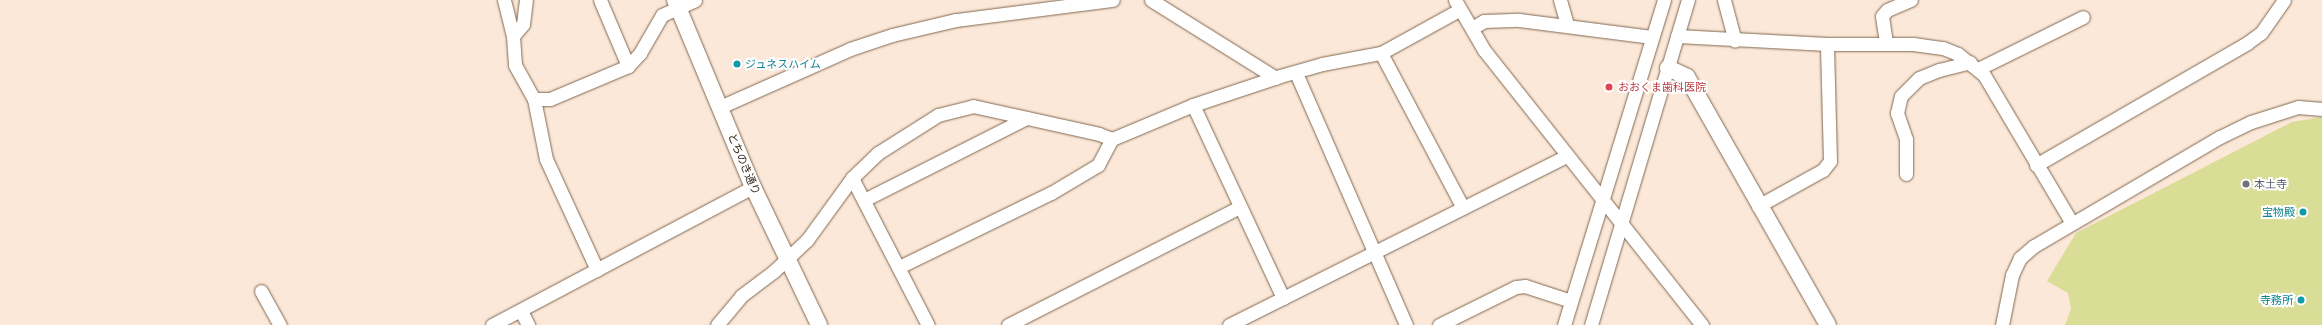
<!DOCTYPE html>
<meta charset="utf-8">
<style>
body{margin:0}
#map{position:relative;width:2322px;height:325px;overflow:hidden;background:#fbe8d8;font-family:Montserrat,"Noto Sans JP",sans-serif}
div>[style]{position:absolute}
.green>*{inset:0;background:#dadd96}
.roads{filter:drop-shadow(0 0 1px #81674f) drop-shadow(0 0 1px #81674f)}
.minor>*{height:13px;margin:-6.5px;padding:0 6.5px;transform-origin:6.5px;border-radius:6.5px;background:#fff}
.tertiary>*{height:16px;margin:-8px;padding:0 8px;transform-origin:8px;border-radius:8px;background:#fff}
.dots>*{width:11px;height:11px;translate:-50% -50%;box-sizing:border-box;border:2px solid #fff;border-radius:50%}
span{translate:-50% -50%;white-space:nowrap;text-align:center;line-height:1.15;-webkit-text-stroke:4px #fff;paint-order:stroke}
.culture-label{font-size:11px;color:#0d838f}
.left{translate:0 -50%;text-align:left}
.right{translate:-100% -50%;text-align:right}
.health-label{font-size:11px;color:#be3a42}
.street-label{font-size:11px;color:#31251b}
.worship-label{font-size:11px;color:#5b616d}
</style>
<div id="map">
<div class="green">
<div style="clip-path:polygon(2322px 117px,2322px 325px,2065px 325px,2071px 309px,2068px 293px,2047px 281px,2076px 233px,2292px 122px)"></div>
</div>
<div class="roads">
<div class="minor">
<div style="left:504px;top:0;width:37px;rotate:76deg"></div>
<div style="left:513px;top:36px;width:29px;rotate:86deg"></div>
<div style="left:515px;top:65px;width:39px;rotate:61deg"></div>
<div style="left:534px;top:99px;width:61px;rotate:78.7deg"></div>
<div style="left:546px;top:159px;width:122px;rotate:65.3deg"></div>
<div style="left:600px;top:0;width:72px;rotate:67deg"></div>
<div style="left:1151px;top:0;width:147px;rotate:32deg"></div>
<div style="left:1455px;top:0;width:58px;rotate:59.9deg"></div>
<div style="left:1484px;top:50px;width:351px;rotate:51.6deg"></div>
<div style="left:1560px;top:0;width:26px;rotate:74deg"></div>
<div style="left:1724px;top:0;width:42px;rotate:75deg"></div>
<div style="left:1472px;top:28px;width:14px;rotate:-30deg"></div>
<div style="left:1484px;top:21px;width:35px;rotate:-2deg"></div>
<div style="left:1519px;top:20px;width:134px;rotate:7.3deg"></div>
<div style="left:513px;top:36px;width:16px;rotate:-50deg"></div>
<div style="left:523px;top:24px;width:24px;rotate:-83deg"></div>
<div style="left:1677px;top:36px;width:150px;rotate:3.1deg"></div>
<div style="left:1827px;top:44px;width:86px"></div>
<div style="left:1913px;top:44px;width:30px;rotate:8deg"></div>
<div style="left:1943px;top:48px;width:16px;rotate:22deg"></div>
<div style="left:1958px;top:54px;width:33px;rotate:39deg"></div>
<div style="left:1984px;top:75px;width:172px;rotate:59.3deg"></div>
<div style="left:1886px;top:42px;width:26px;rotate:-99deg"></div>
<div style="left:1882px;top:16px;width:8px;rotate:-50deg"></div>
<div style="left:1887px;top:10px;width:26px;rotate:-23deg"></div>
<div style="left:1381px;top:53px;width:175px;rotate:62.1deg"></div>
<div style="left:1978px;top:69px;width:117px;rotate:-26.3deg"></div>
<div style="left:1296px;top:73px;width:275px;rotate:66.4deg"></div>
<div style="left:534px;top:99px;width:16px"></div>
<div style="left:550px;top:99px;width:85px;rotate:-22.9deg"></div>
<div style="left:628px;top:66px;width:18px;rotate:-47deg"></div>
<div style="left:640px;top:53px;width:44px;rotate:-59.9deg"></div>
<div style="left:662px;top:15px;width:36px;rotate:-24deg"></div>
<div style="left:1193px;top:105px;width:213px;rotate:65deg"></div>
<div style="left:720px;top:107px;width:142px;rotate:-24deg"></div>
<div style="left:850px;top:49px;width:44px;rotate:-18.4deg"></div>
<div style="left:892px;top:35px;width:66px;rotate:-13.2deg"></div>
<div style="left:956px;top:20px;width:158px;rotate:-7.3deg"></div>
<div style="left:2036px;top:165px;width:244px;rotate:-30deg"></div>
<div style="left:2247px;top:43px;width:17px;rotate:-36deg"></div>
<div style="left:2261px;top:33px;width:40px;rotate:-55.1deg"></div>
<div style="left:1906px;top:174px;width:35px;rotate:-90deg"></div>
<div style="left:1906px;top:139px;width:28px;rotate:-109deg"></div>
<div style="left:1897px;top:113px;width:17px;rotate:-77deg"></div>
<div style="left:1901px;top:96px;width:25px;rotate:-45deg"></div>
<div style="left:1919px;top:78px;width:22px;rotate:-22deg"></div>
<div style="left:1939px;top:70px;width:32px;rotate:-14deg"></div>
<div style="left:852px;top:178px;width:165px;rotate:62.7deg"></div>
<div style="left:864px;top:200px;width:182px;rotate:-26.8deg"></div>
<div style="left:1758px;top:206px;width:74px;rotate:-29deg"></div>
<div style="left:1823px;top:170px;width:11px;rotate:-52deg"></div>
<div style="left:1830px;top:161px;width:117px;rotate:-91.5deg"></div>
<div style="left:899px;top:267px;width:169px;rotate:-26deg"></div>
<div style="left:1051px;top:193px;width:55px;rotate:-30.8deg"></div>
<div style="left:1098px;top:165px;width:30px;rotate:-62deg"></div>
<div style="left:1112px;top:139px;width:88px;rotate:-22.8deg"></div>
<div style="left:1193px;top:105px;width:92px;rotate:-18.4deg"></div>
<div style="left:1280px;top:76px;width:44px;rotate:-15.9deg"></div>
<div style="left:1322px;top:64px;width:60px;rotate:-10.6deg"></div>
<div style="left:1381px;top:53px;width:89px;rotate:-28.9deg"></div>
<div style="left:261px;top:291px;width:39px;rotate:61deg"></div>
<div style="left:521px;top:311px;width:16px;rotate:63deg"></div>
<div style="left:492px;top:325px;width:295px;rotate:-27.9deg"></div>
<div style="left:717px;top:325px;width:38px;rotate:-50deg"></div>
<div style="left:741px;top:296px;width:40px;rotate:-37deg"></div>
<div style="left:773px;top:272px;width:47px;rotate:-43.3deg"></div>
<div style="left:807px;top:240px;width:77px;rotate:-54deg"></div>
<div style="left:852px;top:178px;width:36px;rotate:-44deg"></div>
<div style="left:878px;top:153px;width:71px;rotate:-32.3deg"></div>
<div style="left:938px;top:115px;width:36px;rotate:-14deg"></div>
<div style="left:973px;top:106px;width:129px;rotate:12.5deg"></div>
<div style="left:1099px;top:134px;width:14px;rotate:21deg"></div>
<div style="left:1008px;top:325px;width:260px;rotate:-27deg"></div>
<div style="left:1229px;top:325px;width:378px;rotate:-26.6deg"></div>
<div style="left:1439px;top:325px;width:86px;rotate:-26.3deg"></div>
<div style="left:1516px;top:287px;width:9px;rotate:-6deg"></div>
<div style="left:1525px;top:286px;width:48px;rotate:18.1deg"></div>
<div style="left:1564px;top:325px;width:340px;rotate:-72.9deg"></div>
<div style="left:1591px;top:325px;width:339px;rotate:-73.4deg"></div>
<div style="left:2002px;top:325px;width:51px;rotate:-78.7deg"></div>
<div style="left:2012px;top:275px;width:19px;rotate:-65deg"></div>
<div style="left:2020px;top:258px;width:18px;rotate:-41deg"></div>
<div style="left:2034px;top:246px;width:216px;rotate:-30.4deg"></div>
<div style="left:2220px;top:137px;width:34px;rotate:-26deg"></div>
<div style="left:2251px;top:122px;width:49px;rotate:-17.7deg"></div>
<div style="left:2298px;top:107px;width:24px;rotate:5deg"></div>
</div>
<div class="tertiary">
<div style="left:675px;top:0;width:203px;rotate:67.4deg"></div>
<div style="left:753px;top:187px;width:153px;rotate:64.4deg"></div>
<div style="left:1668px;top:68px;width:21px;rotate:25deg"></div>
<div style="left:1687px;top:77px;width:285px;rotate:60.4deg"></div>
</div>
</div>
<div class="dots">
<div style="left:737px;top:64px;background:#0f9aa8"></div>
<div style="left:1609px;top:87px;background:#e0444e"></div>
<div style="left:2246px;top:184px;background:#6b7280"></div>
<div style="left:2303px;top:212px;background:#0f9aa8"></div>
<div style="left:2301px;top:300px;background:#0f9aa8"></div>
</div>
<div class="culture-label">
<span class="left" style="left:745px;top:64px">ジュネスハイム</span>
<span class="right" style="left:2295px;top:212px">宝物殿</span>
<span class="right" style="left:2293px;top:300px">寺務所</span>
</div>
<div class="health-label">
<span class="left" style="left:1618px;top:87px">おおくま歯科医院</span>
</div>
<div class="street-label">
<span style="left:744px;top:164px;rotate:67deg">とちのき通り</span>
</div>
<div class="worship-label">
<span class="left" style="left:2254px;top:184px">本土寺</span>
</div>
</div>
